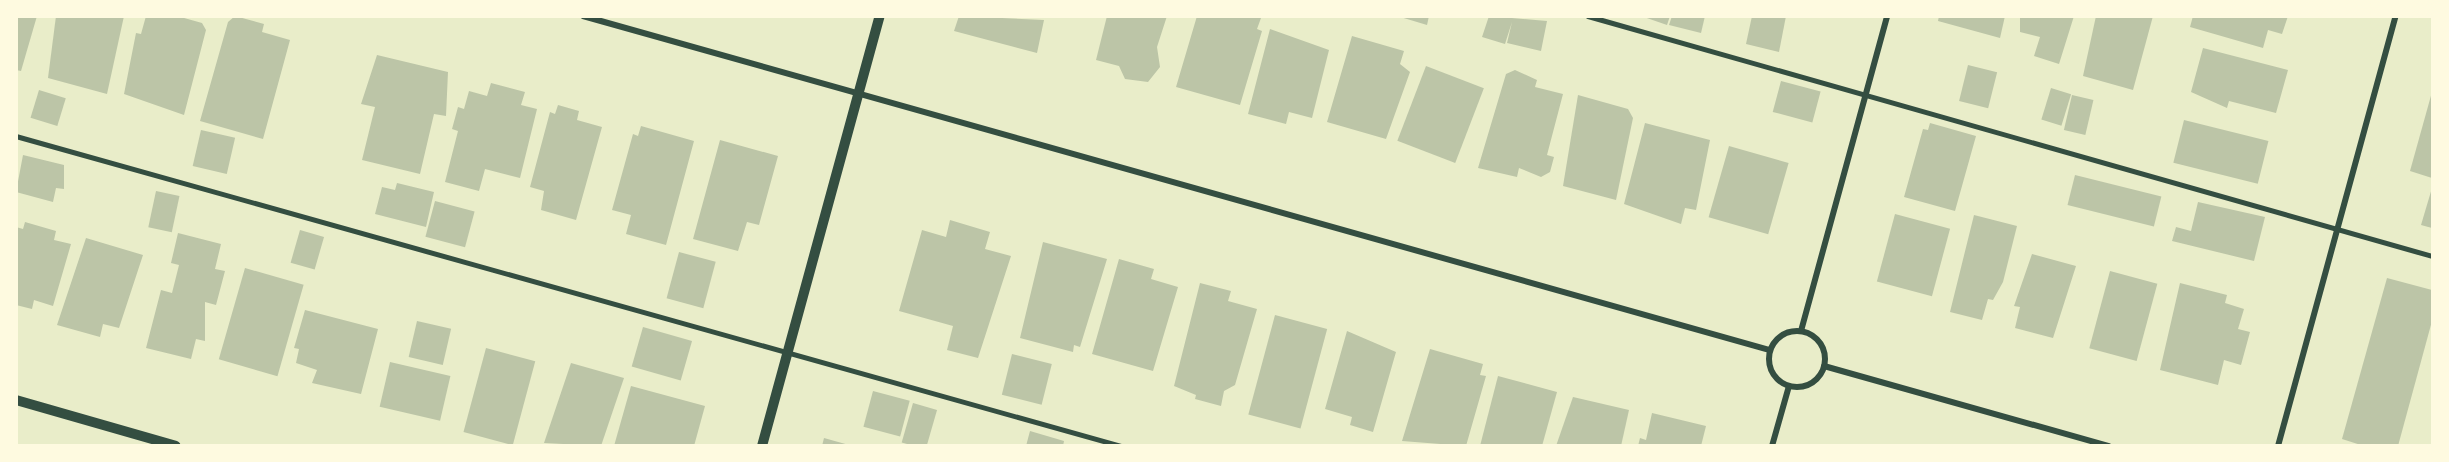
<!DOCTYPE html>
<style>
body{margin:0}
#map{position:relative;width:2449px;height:462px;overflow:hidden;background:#e9edc9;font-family:"Noto Serif",serif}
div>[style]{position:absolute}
.building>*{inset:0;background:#bcc5a7;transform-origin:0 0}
.service>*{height:4.5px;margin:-2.25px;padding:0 2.25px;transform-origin:2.25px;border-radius:2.25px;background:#344e41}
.minor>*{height:6px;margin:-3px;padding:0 3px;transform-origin:3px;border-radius:3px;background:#344e41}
.minor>.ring{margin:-3px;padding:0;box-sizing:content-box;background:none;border:6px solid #344e41;border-radius:50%}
.tertiary>*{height:10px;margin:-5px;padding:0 5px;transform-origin:5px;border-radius:5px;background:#344e41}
span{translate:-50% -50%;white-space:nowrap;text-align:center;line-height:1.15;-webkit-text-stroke:4.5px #fefae0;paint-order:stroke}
.frame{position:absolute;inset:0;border:18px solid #fefae0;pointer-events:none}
</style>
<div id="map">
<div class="building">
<div style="clip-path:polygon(16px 16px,37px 16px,21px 71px,16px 70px)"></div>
<div style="clip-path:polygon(56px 16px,124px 16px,107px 94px,48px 78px)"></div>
<div style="clip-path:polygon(146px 16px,177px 16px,202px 23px,206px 30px,184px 115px,124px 94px,136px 33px,141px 34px)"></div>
<div style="clip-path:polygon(235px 16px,264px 24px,262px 32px,290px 40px,263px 139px,200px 121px,228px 22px)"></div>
<div style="clip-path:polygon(959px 16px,1044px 20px,1037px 53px,954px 31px)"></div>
<div style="clip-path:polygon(1107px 16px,1167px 16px,1157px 47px,1160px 67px,1148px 82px,1125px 79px,1119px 66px,1096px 60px)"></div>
<div style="clip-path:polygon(1197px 16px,1261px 18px,1257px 29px,1262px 31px,1240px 105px,1176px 87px)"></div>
<div style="clip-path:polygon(1397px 16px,1429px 16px,1427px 25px)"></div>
<div style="clip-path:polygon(1489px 16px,1547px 21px,1541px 51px,1507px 43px,1512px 22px,1505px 44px,1482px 37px)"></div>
<div style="clip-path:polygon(1641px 16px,1670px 16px,1667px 25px)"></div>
<div style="clip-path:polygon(1672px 16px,1705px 16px,1701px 33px,1669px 25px)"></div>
<div style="clip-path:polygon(1752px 16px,1786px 16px,1779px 52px,1746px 44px)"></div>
<div style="clip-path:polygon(1939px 16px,2005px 16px,2000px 38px,1938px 21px)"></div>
<div style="clip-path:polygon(2020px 16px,2074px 16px,2059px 64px,2034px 56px,2040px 37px,2020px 32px)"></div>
<div style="clip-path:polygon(2096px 16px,2153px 16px,2133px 90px,2083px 76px)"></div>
<div style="clip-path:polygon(2193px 16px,2288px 16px,2282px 34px,2268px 30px,2263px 48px,2190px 27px)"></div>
<div style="clip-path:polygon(1270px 29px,1329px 50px,1312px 118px,1289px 112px,1286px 124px,1248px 114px)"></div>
<div style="clip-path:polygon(1352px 36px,1404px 51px,1400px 64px,1410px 72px,1386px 139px,1327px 122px)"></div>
<div style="clip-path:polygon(2203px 48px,2288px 70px,2276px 113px,2229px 101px,2227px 108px,2191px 92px)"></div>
<div style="clip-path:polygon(377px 55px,448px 72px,446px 116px,434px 114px,420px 174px,362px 160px,375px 107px,361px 104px)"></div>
<div style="left:1968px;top:65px;width:30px;height:37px;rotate:14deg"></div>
<div style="left:1426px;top:66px;width:62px;height:80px;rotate:21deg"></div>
<div style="clip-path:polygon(1515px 70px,1537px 80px,1535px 87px,1563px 94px,1547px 155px,1554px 157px,1550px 172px,1541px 177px,1519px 168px,1517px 177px,1478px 168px,1506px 74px)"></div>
<div style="left:1781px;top:81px;width:41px;height:32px;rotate:15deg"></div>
<div style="clip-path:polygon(491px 83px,525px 92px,521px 105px,537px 109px,520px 178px,485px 169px,479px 191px,445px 182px,458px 131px,452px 129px,458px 107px,464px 109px,469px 91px,487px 96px)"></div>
<div style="left:2051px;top:88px;width:21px;height:33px;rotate:17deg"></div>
<div style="left:39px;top:90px;width:28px;height:29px;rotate:17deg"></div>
<div style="clip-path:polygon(2432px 92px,2432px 178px,2410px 171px)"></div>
<div style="clip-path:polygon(1578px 95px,1628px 109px,1633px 118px,1616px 200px,1563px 186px)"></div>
<div style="left:2072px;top:95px;width:22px;height:36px;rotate:13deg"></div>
<div style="clip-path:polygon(558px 105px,579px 111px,577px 120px,602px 127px,576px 220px,541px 210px,544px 191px,530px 187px,550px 112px,555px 114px)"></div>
<div style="left:2184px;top:120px;width:87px;height:44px;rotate:14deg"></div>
<div style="clip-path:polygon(1645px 123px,1710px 140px,1696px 210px,1685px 208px,1681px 224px,1624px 204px)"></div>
<div style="clip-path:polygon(1930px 123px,1976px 136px,1955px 211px,1904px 197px,1923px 129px,1928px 130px)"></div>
<div style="clip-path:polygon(641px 126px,694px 141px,666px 245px,626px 234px,631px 215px,612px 210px,633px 134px,638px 136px)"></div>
<div style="left:201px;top:130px;width:35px;height:37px;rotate:13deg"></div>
<div style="clip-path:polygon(720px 140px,778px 156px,759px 225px,747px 222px,738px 251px,693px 239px)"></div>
<div style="left:1729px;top:146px;width:62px;height:74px;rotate:16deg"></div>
<div style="clip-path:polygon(23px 155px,64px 165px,64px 189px,56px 188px,53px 202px,16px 192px)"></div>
<div style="left:2075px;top:175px;width:89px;height:31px;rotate:14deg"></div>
<div style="clip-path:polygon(397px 183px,434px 192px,426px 227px,375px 214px,382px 187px,395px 190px)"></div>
<div style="clip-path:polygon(2432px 188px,2432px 228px,2421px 225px)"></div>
<div style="left:156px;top:191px;width:24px;height:37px;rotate:12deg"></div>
<div style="left:435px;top:201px;width:41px;height:37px;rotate:15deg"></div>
<div style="clip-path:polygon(2198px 202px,2265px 217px,2254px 261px,2172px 241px,2176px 227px,2191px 231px)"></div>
<div style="left:1895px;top:214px;width:57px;height:70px;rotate:15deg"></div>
<div style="clip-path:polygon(1974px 215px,2017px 226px,2003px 282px,1993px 300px,1988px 299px,1982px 320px,1950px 312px)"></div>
<div style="clip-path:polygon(950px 220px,990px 232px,985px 249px,1011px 256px,978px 358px,947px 350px,953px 326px,899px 311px,922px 230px,946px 237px)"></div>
<div style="clip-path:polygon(25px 222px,56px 231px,54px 240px,71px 244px,53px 306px,34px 300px,32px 309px,16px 305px,16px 227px,23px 229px)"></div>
<div style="left:300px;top:230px;width:25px;height:34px;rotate:16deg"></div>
<div style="clip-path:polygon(178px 233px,221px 244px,215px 269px,225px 271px,216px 305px,205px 302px,205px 341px,196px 339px,191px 359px,146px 348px,161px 290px,172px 293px,179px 265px,171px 263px)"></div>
<div style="clip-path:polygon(86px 238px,143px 255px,119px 328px,103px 324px,100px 337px,57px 325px)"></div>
<div style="clip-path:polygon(1043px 242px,1107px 259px,1080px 347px,1074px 345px,1073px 352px,1020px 338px)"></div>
<div style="left:679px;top:252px;width:38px;height:48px;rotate:15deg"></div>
<div style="clip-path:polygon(2032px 254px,2076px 266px,2053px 338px,2015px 328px,2020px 307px,2014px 306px)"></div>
<div style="clip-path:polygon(1119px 259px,1154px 269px,1151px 279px,1178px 287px,1153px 371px,1092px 354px)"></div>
<div style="left:245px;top:268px;width:61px;height:95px;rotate:16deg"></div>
<div style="left:2110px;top:271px;width:49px;height:80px;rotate:15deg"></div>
<div style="clip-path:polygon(2387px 278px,2432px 290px,2432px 321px,2398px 446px,2364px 446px,2342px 439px)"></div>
<div style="clip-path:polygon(1200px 283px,1231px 291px,1228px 301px,1257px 309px,1235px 385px,1224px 391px,1221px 406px,1195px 399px,1196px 395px,1174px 386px)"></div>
<div style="clip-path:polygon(2180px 283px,2227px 295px,2225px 303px,2244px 309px,2238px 329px,2250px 332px,2241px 365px,2224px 360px,2218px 385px,2160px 370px)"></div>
<div style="clip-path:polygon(305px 310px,378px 329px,361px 394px,312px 383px,317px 370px,296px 363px,299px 349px,294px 348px)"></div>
<div style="left:1275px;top:315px;width:54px;height:103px;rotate:15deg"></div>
<div style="left:417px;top:321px;width:35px;height:37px;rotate:13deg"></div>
<div style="left:643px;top:327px;width:51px;height:41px;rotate:16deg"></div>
<div style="clip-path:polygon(1347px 331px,1396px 352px,1373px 432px,1350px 425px,1352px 417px,1325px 409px)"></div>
<div style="left:486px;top:348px;width:51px;height:87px;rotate:15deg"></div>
<div style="clip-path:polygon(1430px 349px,1483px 364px,1480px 375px,1486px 376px,1466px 446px,1402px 441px)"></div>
<div style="left:1012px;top:354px;width:41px;height:42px;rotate:14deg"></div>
<div style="left:390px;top:362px;width:62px;height:46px;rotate:13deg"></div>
<div style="clip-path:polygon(571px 363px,624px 378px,601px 446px,544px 443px)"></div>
<div style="clip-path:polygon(1498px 376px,1557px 392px,1542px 446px,1480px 446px)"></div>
<div style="clip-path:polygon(631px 386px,705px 406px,694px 446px,614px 446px)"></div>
<div style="left:873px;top:391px;width:38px;height:37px;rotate:15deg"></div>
<div style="clip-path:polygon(1573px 397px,1629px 410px,1621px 446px,1556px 446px)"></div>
<div style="left:913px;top:403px;width:25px;height:41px;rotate:16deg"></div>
<div style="clip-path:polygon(1652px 413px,1706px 426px,1701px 446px,1638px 446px,1640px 438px,1646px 440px)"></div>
<div style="clip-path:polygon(1030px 431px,1064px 441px,1063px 446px,1026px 446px)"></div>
<div style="clip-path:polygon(824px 438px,849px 445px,849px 446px,822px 446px)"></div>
</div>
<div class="service">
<div style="left:1588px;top:16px;width:877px;rotate:15.87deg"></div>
<div style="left:16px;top:136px;width:1148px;rotate:15.67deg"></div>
</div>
<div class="minor">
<div style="left:583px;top:16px;width:1233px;rotate:15.72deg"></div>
<div class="ring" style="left:1769px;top:331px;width:50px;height:50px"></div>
<div style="left:1801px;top:331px;width:327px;rotate:-74.7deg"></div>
<div style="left:1824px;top:366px;width:296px;rotate:15.7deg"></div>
<div style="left:1772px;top:446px;width:62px;rotate:-74.2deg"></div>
<div style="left:2278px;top:446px;width:446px;rotate:-74.7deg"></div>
</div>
<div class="tertiary">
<div style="left:16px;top:400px;width:166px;rotate:16deg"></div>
<div style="left:762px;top:446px;width:446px;rotate:-74.7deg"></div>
</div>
<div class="frame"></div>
</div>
